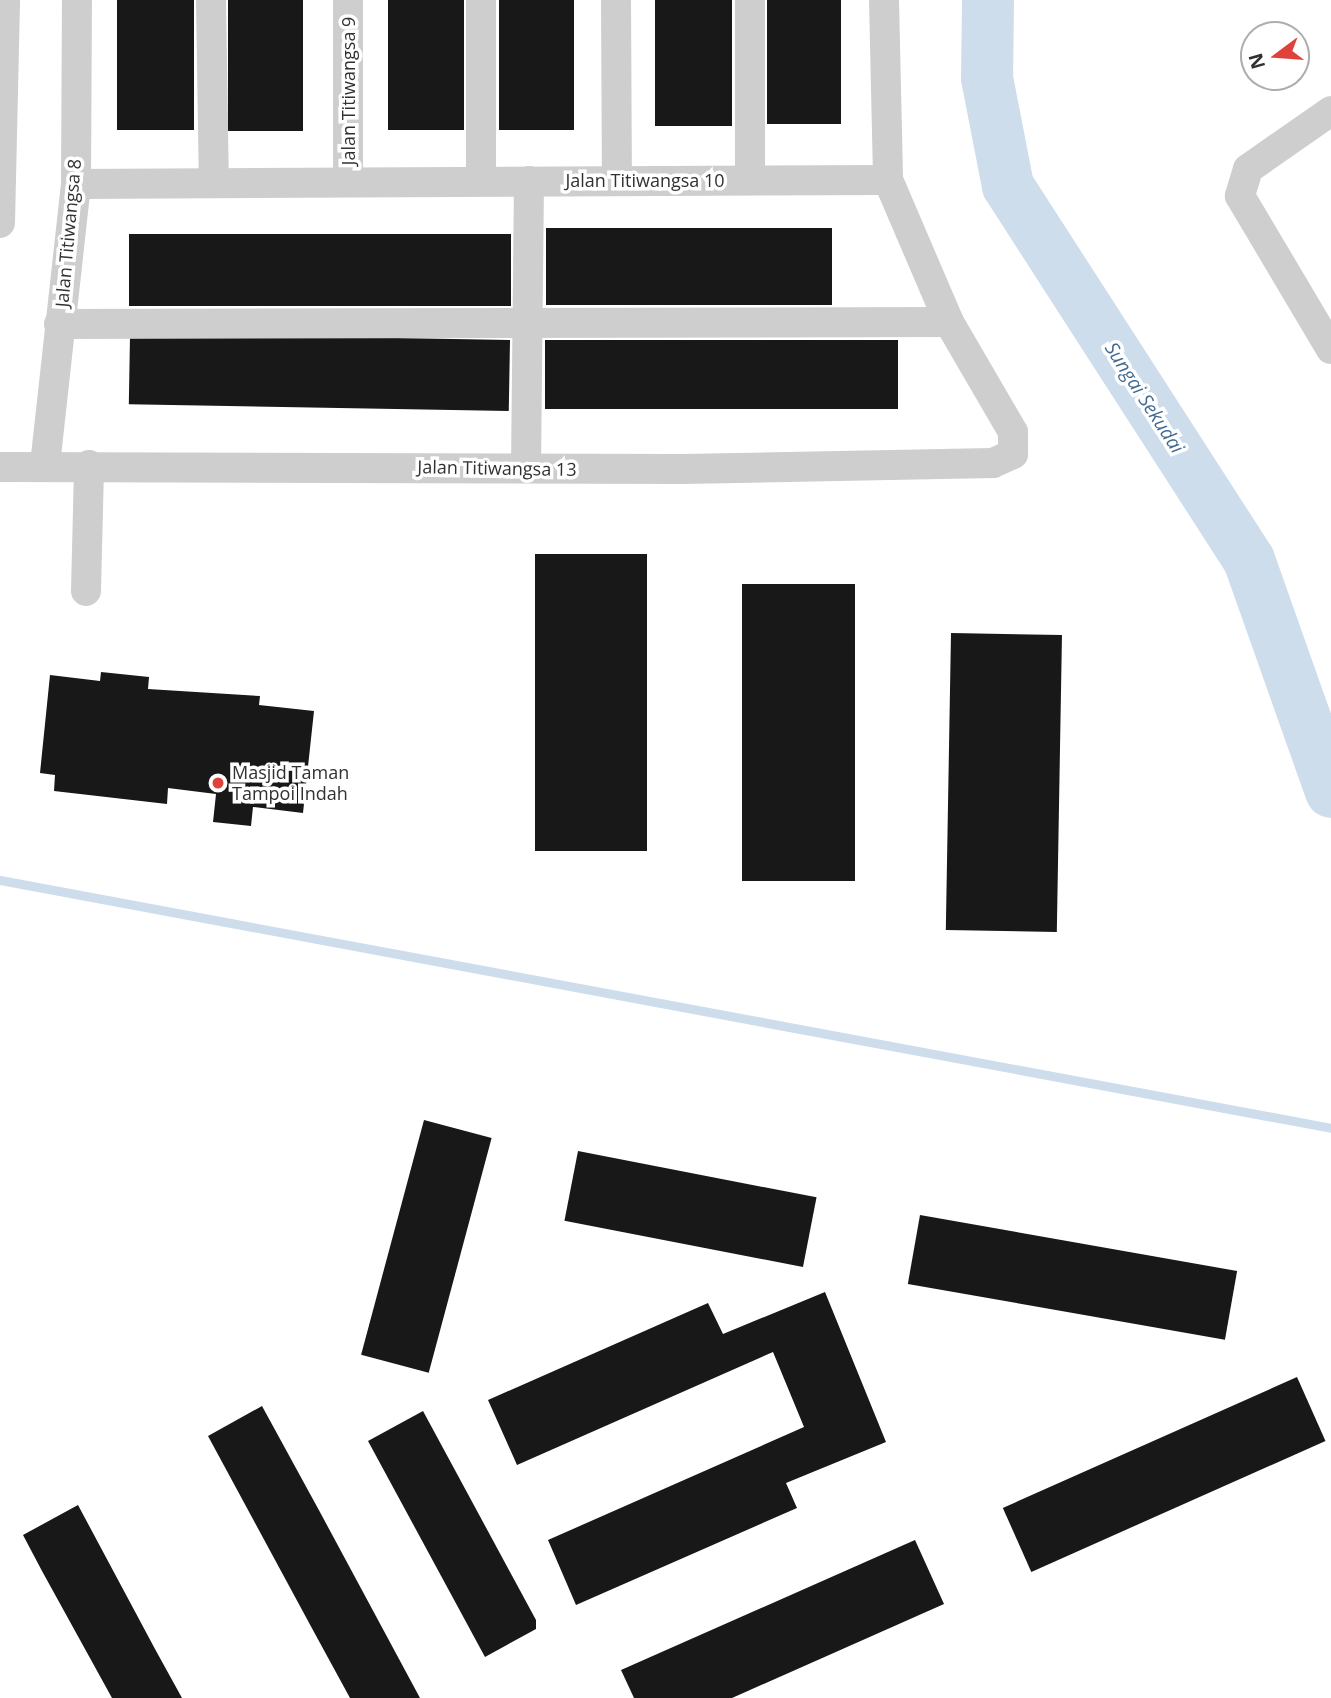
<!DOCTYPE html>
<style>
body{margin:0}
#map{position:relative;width:1331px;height:1698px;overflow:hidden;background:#fff;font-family:"Open Sans",sans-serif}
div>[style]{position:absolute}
.stream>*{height:9px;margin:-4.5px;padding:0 4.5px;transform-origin:4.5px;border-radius:4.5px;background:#ceddec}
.river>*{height:52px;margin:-26px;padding:0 26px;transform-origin:26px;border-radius:26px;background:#ceddec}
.building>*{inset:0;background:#181818;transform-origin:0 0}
.minor>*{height:30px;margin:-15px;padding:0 15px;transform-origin:15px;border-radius:15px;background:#cecece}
.dots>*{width:19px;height:19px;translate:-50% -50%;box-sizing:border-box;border:4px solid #fff;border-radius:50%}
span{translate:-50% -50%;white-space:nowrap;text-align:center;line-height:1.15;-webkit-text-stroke:7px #fff;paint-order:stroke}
.street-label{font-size:18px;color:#313131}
.poi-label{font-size:18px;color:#313131}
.left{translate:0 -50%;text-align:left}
.water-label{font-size:19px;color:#416a92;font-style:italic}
.north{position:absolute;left:1240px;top:21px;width:70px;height:70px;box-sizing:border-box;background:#fff;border:2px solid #adadad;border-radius:50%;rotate:254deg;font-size:19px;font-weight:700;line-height:28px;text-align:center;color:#313131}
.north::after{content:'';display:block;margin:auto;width:24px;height:32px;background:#df413d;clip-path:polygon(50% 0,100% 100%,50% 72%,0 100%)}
</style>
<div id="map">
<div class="stream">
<div style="left:0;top:880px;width:1354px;rotate:10.55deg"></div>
</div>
<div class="river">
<div style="left:988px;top:0;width:78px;rotate:90.7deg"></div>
<div style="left:987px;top:78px;width:110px;rotate:79deg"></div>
<div style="left:1008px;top:186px;width:445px;rotate:57.2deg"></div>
<div style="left:1249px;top:560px;width:246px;rotate:70.5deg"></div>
</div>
<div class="building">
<div style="left:117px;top:0;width:77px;height:130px"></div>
<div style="left:228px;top:0;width:75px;height:131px"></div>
<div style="left:388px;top:0;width:76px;height:130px"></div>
<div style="left:499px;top:0;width:75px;height:130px"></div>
<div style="left:655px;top:0;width:77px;height:126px"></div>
<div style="left:767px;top:0;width:74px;height:124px"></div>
<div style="left:546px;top:228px;width:286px;height:77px"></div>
<div style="left:129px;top:234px;width:382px;height:72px"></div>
<div style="left:510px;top:340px;width:71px;height:380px;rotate:91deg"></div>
<div style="left:545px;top:340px;width:353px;height:69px"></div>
<div style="left:535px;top:554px;width:112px;height:297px"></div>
<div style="left:855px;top:584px;width:297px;height:113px;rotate:90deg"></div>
<div style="left:951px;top:633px;width:111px;height:297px;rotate:1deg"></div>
<div style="clip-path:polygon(101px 672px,149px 677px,148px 689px,260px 696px,259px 705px,314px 711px,303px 813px,253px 807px,251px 826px,213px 822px,216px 794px,168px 788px,167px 804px,54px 791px,55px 775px,40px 773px,50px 675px,100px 681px)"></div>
<div style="left:424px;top:1120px;width:70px;height:243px;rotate:15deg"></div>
<div style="left:578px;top:1151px;width:243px;height:71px;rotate:11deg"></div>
<div style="left:920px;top:1215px;width:322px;height:70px;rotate:10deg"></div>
<div style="clip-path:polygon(825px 1292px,886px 1442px,786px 1483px,797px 1508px,576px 1605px,548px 1540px,804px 1427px,773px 1352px,517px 1465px,488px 1400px,708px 1303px,723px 1334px)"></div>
<div style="left:1297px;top:1377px;width:70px;height:322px;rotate:66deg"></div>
<div style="clip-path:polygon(262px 1406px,321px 1514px,420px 1698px,350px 1698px,314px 1632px,208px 1436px)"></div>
<div style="clip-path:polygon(423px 1411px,536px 1620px,536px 1629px,485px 1657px,368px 1441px)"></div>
<div style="clip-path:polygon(78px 1505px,155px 1649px,182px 1698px,112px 1698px,42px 1571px,23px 1535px)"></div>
<div style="clip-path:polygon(915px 1540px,944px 1604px,732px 1698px,634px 1698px,621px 1670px)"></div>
</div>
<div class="minor">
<div style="left:211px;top:0;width:182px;rotate:89.1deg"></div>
<div style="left:348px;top:0;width:182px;rotate:90deg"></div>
<div style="left:616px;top:0;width:181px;rotate:89.7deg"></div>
<div style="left:884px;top:0;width:180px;rotate:88.7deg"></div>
<div style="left:1331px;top:111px;width:101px;rotate:145.1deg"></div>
<div style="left:1248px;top:169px;width:28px;rotate:107deg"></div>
<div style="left:1240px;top:196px;width:178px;rotate:59.3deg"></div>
<div style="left:481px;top:180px;width:180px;rotate:-90deg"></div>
<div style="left:750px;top:180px;width:180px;rotate:-90deg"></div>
<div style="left:0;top:223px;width:223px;rotate:-88.7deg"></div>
<div style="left:59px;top:324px;width:890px;rotate:-0.13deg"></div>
<div style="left:45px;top:465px;width:283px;rotate:-83.7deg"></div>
<div style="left:76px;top:184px;width:184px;rotate:-89.7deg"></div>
<div style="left:0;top:467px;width:683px;rotate:0.17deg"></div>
<div style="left:683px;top:469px;width:310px;rotate:-1.1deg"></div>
<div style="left:993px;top:463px;width:22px;rotate:-24deg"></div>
<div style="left:1013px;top:454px;width:22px;rotate:-90deg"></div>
<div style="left:1013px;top:432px;width:127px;rotate:-120.2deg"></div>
<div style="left:949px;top:322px;width:155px;rotate:-113.2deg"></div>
<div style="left:888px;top:180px;width:812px;rotate:179.72deg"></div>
<div style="left:526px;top:468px;width:287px;rotate:-89.4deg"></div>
<div style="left:86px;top:591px;width:126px;rotate:-88.6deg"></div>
</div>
<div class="dots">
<div style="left:218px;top:783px;background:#df413d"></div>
</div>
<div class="street-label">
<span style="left:348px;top:91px;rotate:-90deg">Jalan Titiwangsa 9</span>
<span style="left:645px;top:180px">Jalan Titiwangsa 10</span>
<span style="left:68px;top:233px;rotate:-85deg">Jalan Titiwangsa 8</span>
<span style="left:497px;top:468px;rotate:1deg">Jalan Titiwangsa 13</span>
</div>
<div class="poi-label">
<span class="left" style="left:232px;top:783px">Masjid Taman<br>Tampoi Indah</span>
</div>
<div class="water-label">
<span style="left:1144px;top:398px;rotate:57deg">Sungai Sekudai</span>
</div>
<div class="north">N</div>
</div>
